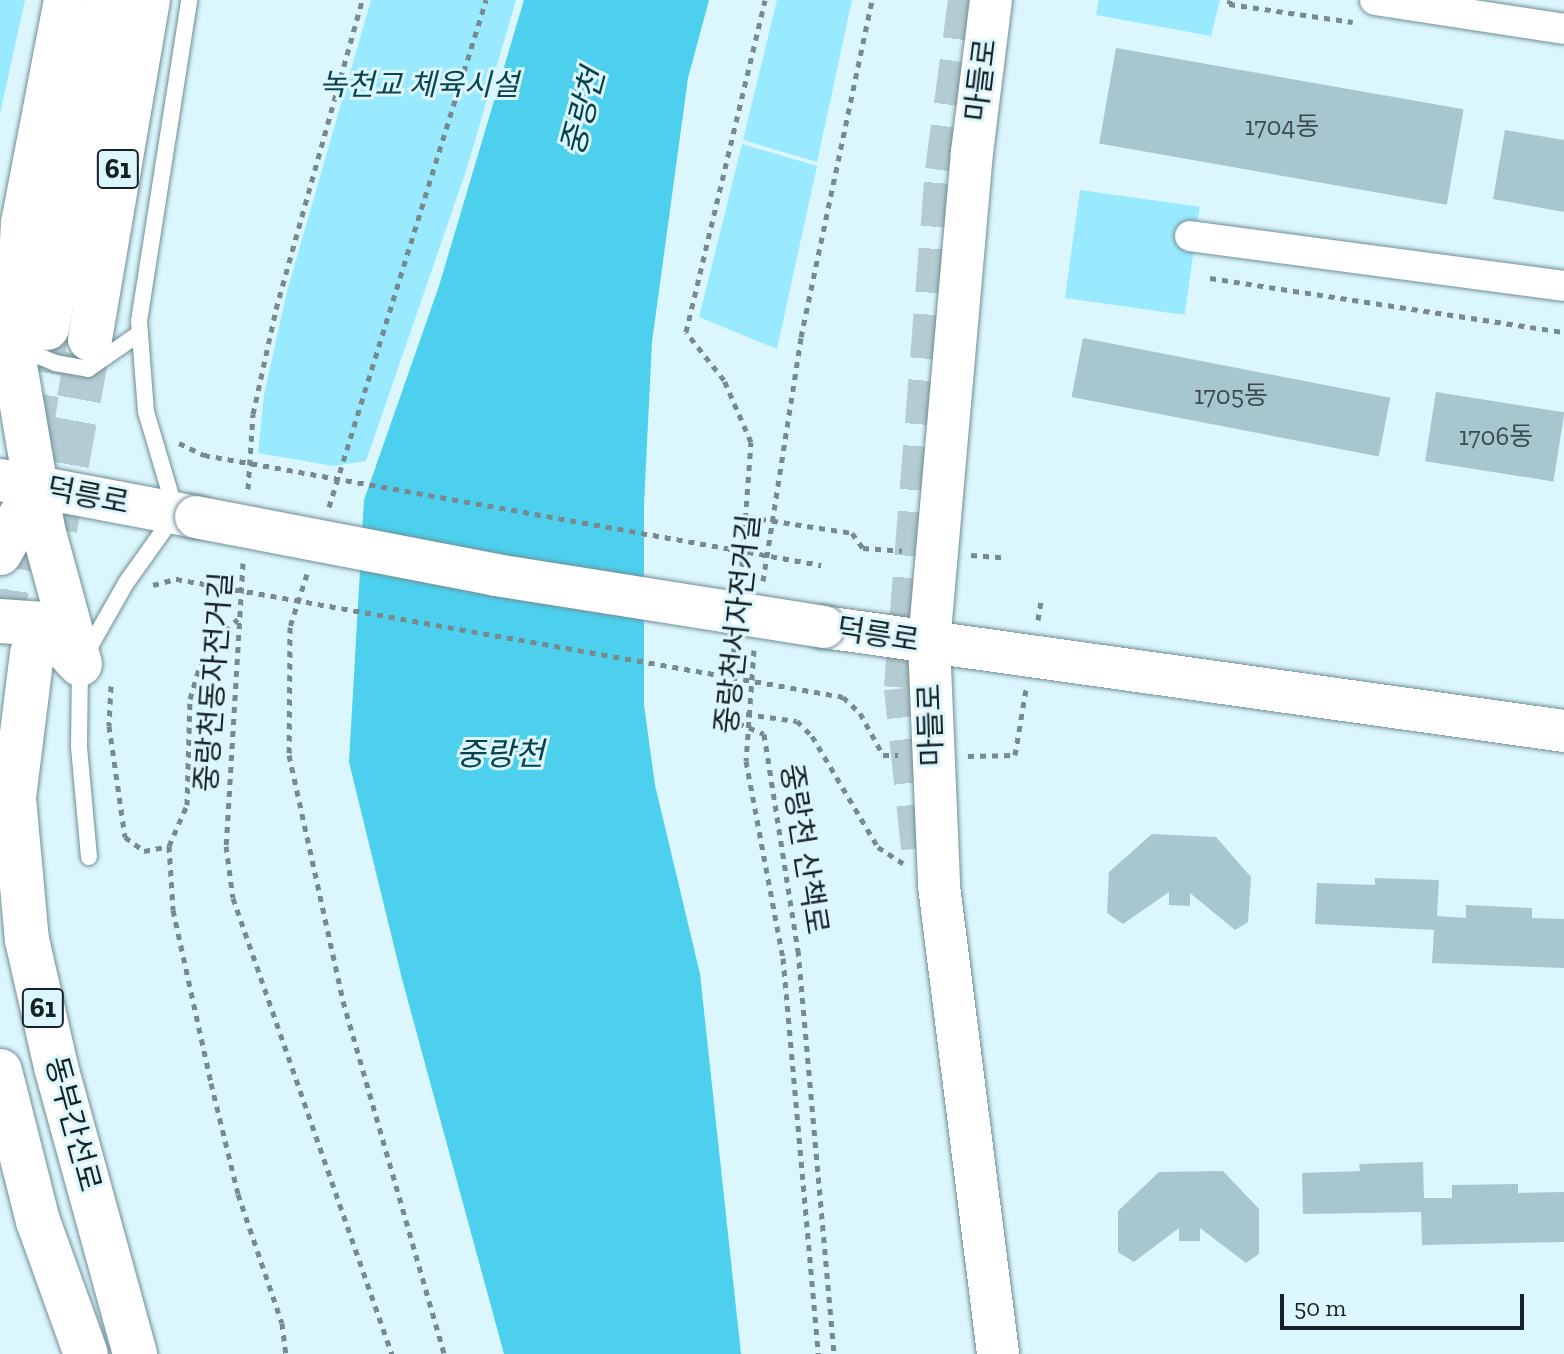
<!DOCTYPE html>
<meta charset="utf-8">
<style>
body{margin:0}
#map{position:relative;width:1564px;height:1354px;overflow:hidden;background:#dcf6fd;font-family:"Zilla Slab","Noto Sans KR",serif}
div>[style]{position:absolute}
.green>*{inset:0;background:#99eafe;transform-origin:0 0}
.water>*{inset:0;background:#4dd0ed}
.building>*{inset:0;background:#a7c7cf;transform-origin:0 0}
.trunk-tunnel>*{height:44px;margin-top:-22px;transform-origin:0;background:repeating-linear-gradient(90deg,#b4cbd2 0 44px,transparent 0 66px)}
.path>*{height:5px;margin-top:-2.5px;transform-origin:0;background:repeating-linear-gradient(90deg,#778a8f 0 6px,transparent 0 12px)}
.roads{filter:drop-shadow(0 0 2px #6f8d95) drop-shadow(0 0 2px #6f8d95)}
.service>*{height:16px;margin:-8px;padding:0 8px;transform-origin:8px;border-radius:8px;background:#fff}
.minor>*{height:30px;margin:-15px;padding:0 15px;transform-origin:15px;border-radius:15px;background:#fff}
.secondary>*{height:42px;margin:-21px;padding:0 21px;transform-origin:21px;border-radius:21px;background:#fff}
.trunk>*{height:44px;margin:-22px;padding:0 22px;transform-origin:22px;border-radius:22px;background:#fff}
.path-bridge>*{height:5px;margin-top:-2.5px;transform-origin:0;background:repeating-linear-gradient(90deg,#778a8f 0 6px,transparent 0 12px)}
.bridges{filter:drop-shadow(0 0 2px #6f8d95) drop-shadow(0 0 2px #6f8d95)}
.secondary-bridge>*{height:42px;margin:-21px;padding:0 21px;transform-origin:21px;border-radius:21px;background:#fff}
span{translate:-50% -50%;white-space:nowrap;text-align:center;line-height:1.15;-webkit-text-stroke:6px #dcf6fd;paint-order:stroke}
.number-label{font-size:26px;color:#3a4a4f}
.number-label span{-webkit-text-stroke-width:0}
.shield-label span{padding:2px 6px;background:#dcf6fd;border:2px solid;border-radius:6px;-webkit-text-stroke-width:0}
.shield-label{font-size:28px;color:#152124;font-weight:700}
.street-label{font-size:30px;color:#152124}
.park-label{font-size:30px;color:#094551;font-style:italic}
.water-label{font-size:32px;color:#04414d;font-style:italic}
.scale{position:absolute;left:1280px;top:1294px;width:244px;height:36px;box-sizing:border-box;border:4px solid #152124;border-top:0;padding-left:10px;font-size:24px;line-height:28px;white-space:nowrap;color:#152124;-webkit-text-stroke:6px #dcf6fd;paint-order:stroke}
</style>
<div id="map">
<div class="green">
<div style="clip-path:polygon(0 0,25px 0,0 114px)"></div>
<div style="clip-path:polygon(371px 0,516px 0,467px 168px,366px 461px,333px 466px,258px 453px,264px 395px,287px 291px)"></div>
<div style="clip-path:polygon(777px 0,852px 0,817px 162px,743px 140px)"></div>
<div style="clip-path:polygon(1099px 0,1220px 0,1211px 36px,1096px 15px)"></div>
<div style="clip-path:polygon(742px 144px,817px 166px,777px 349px,699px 317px)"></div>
<div style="left:1080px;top:190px;width:121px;height:109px;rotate:8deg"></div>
</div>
<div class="water">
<div style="clip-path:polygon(524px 0,709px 0,688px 78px,652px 342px,644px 505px,644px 705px,655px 785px,700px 974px,741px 1354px,504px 1354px,402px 979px,349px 762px,364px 500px,439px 286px)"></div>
</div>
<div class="building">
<div style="left:1116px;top:48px;width:353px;height:97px;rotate:10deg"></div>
<div style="clip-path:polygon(1505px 130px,1564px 140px,1564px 212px,1493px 199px)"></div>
<div style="left:1083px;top:338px;width:313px;height:60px;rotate:11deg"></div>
<div style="left:1436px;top:392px;width:130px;height:70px;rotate:9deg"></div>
<div style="clip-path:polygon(1152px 834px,1216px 837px,1251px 877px,1248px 922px,1235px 930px,1190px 893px,1190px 906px,1169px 905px,1169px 892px,1123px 924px,1107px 913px,1109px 872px)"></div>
<div style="clip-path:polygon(1375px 878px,1439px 880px,1437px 916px,1466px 918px,1466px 905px,1532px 908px,1532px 918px,1564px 919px,1564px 968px,1432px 963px,1434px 930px,1315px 924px,1317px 883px,1375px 885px)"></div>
<div style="clip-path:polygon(1423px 1162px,1424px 1198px,1452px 1198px,1452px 1185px,1518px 1184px,1518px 1193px,1564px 1192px,1564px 1242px,1422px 1245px,1421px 1212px,1303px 1214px,1302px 1173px,1360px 1171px,1359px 1164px)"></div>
<div style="clip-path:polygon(1223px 1171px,1259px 1209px,1259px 1254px,1246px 1263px,1200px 1228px,1200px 1241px,1179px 1241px,1179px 1228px,1134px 1262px,1118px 1252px,1118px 1211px,1159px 1172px)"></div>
</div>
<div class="trunk-tunnel">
<div style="left:30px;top:437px;width:110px;rotate:-81.1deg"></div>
<div style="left:55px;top:529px;width:193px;rotate:-79.6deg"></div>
<div style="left:0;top:633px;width:122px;rotate:-81.1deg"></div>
<div style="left:923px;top:848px;width:161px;rotate:-96.1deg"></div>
<div style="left:906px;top:688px;width:519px;rotate:-85.47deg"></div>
<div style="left:947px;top:171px;width:173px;rotate:-82.3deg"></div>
</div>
<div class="path">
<div style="left:1230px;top:0;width:4px;rotate:104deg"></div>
<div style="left:1229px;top:4px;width:125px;rotate:8.3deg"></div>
<div style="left:1210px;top:278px;width:358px;rotate:8.7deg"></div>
<div style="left:179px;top:443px;width:28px;rotate:26deg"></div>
<div style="left:248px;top:489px;width:75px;rotate:-86.2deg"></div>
<div style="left:253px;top:414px;width:107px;rotate:-77.6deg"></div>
<div style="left:276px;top:309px;width:321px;rotate:-74.4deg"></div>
<div style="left:329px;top:507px;width:531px;rotate:-72.79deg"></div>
<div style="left:748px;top:517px;width:105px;rotate:8.7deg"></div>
<div style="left:852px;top:533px;width:19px;rotate:54deg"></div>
<div style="left:863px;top:548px;width:39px;rotate:4deg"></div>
<div style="left:971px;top:555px;width:31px;rotate:4deg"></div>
<div style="left:243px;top:563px;width:284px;rotate:93.4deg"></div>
<div style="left:226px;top:846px;width:52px;rotate:82.3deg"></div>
<div style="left:233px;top:898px;width:483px;rotate:70.8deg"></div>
<div style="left:307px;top:574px;width:56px;rotate:107.8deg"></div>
<div style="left:290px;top:627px;width:128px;rotate:90.4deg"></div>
<div style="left:289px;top:755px;width:252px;rotate:77.6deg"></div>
<div style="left:343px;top:1001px;width:367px;rotate:74deg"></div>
<div style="left:741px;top:578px;width:136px;rotate:-85.8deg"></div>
<div style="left:751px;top:442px;width:68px;rotate:-113.5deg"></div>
<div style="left:724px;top:380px;width:61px;rotate:-128.4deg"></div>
<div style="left:686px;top:332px;width:341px;rotate:-76.6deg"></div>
<div style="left:763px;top:581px;width:247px;rotate:-81.1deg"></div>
<div style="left:801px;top:337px;width:344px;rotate:-78.1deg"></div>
<div style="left:153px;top:585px;width:24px;rotate:-15deg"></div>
<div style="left:1038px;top:620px;width:18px;rotate:-81deg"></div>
<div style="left:734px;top:648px;width:70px;rotate:95.7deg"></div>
<div style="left:727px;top:718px;width:40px;rotate:23.4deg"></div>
<div style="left:764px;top:734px;width:219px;rotate:81.1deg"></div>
<div style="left:798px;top:950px;width:406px;rotate:84.9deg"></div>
<div style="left:754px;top:650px;width:111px;rotate:94.1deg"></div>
<div style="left:746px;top:761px;width:200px;rotate:79.4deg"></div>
<div style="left:783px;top:958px;width:398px;rotate:84.9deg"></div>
<div style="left:111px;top:686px;width:40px;rotate:92.9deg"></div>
<div style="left:109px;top:726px;width:112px;rotate:81.8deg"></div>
<div style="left:125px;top:837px;width:24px;rotate:36deg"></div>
<div style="left:144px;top:851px;width:25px;rotate:-11deg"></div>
<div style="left:169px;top:846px;width:45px;rotate:-66.3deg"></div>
<div style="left:187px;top:805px;width:106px;rotate:-88.4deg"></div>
<div style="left:190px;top:699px;width:56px;rotate:-73.5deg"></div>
<div style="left:206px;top:645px;width:41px;rotate:-39.1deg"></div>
<div style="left:843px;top:697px;width:23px;rotate:43deg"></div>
<div style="left:860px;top:713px;width:48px;rotate:61.3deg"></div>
<div style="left:883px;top:755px;width:15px"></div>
<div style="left:746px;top:714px;width:51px;rotate:7.8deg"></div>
<div style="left:797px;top:721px;width:21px;rotate:45deg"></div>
<div style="left:812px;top:736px;width:129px;rotate:59.3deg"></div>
<div style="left:878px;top:847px;width:30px;rotate:33deg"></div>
<div style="left:968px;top:756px;width:47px;rotate:-1.2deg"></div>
<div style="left:1015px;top:755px;width:67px;rotate:-80.5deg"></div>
<div style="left:169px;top:846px;width:64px;rotate:86.4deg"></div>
<div style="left:173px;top:910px;width:177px;rotate:77.6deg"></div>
<div style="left:211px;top:1083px;width:114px;rotate:76.3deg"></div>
<div style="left:238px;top:1194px;width:136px;rotate:71.2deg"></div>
<div style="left:282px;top:1323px;width:31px;rotate:83deg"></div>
</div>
<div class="roads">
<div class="service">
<div style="left:23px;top:344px;width:8px;rotate:67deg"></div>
<div style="left:26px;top:351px;width:31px;rotate:22deg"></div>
<div style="left:55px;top:363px;width:34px;rotate:10deg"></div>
<div style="left:88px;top:369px;width:63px;rotate:-34.7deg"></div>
<div style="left:89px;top:857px;width:110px;rotate:-95.2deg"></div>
<div style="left:79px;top:747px;width:83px;rotate:-89.3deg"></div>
<div style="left:80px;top:664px;width:93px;rotate:-60.4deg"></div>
<div style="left:126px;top:583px;width:86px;rotate:-54.5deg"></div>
<div style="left:176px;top:513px;width:105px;rotate:-106.5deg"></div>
<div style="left:146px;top:412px;width:91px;rotate:-94.4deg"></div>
<div style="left:139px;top:321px;width:325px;rotate:-81.1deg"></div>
</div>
<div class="minor">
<div style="left:1375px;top:0;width:191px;rotate:8.7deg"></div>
<div style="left:1190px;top:236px;width:377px;rotate:7.6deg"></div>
</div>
<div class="secondary">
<div style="left:991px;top:0;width:153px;rotate:97.1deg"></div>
<div style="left:972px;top:152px;width:493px;rotate:95deg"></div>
<div style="left:929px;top:643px;width:243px;rotate:87.6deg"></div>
<div style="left:939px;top:886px;width:472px;rotate:82.8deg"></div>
<div style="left:0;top:480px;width:199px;rotate:10.7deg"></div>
<div style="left:824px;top:627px;width:747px;rotate:8deg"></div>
</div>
<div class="trunk">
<div style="left:66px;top:0;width:227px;rotate:100.9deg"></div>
<div style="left:23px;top:223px;width:142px;rotate:93.2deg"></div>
<div style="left:15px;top:365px;width:166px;rotate:80.3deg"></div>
<div style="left:43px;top:529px;width:140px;rotate:74.7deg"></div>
<div style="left:47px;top:328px;width:334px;rotate:-79.1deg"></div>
<div style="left:90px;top:339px;width:344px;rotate:-80.3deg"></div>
<div style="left:0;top:553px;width:77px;rotate:-61.1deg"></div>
<div style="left:0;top:621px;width:44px;rotate:3.9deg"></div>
<div style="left:44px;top:624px;width:48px;rotate:48.4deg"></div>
<div style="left:32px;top:653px;width:146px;rotate:97.1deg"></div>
<div style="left:14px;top:798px;width:143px;rotate:84.8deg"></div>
<div style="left:27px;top:940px;width:130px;rotate:77.1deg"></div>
<div style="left:56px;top:1067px;width:298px;rotate:74.6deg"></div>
<div style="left:0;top:1071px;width:155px;rotate:75.8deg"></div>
<div style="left:38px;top:1221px;width:141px;rotate:70.2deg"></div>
</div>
</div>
<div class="path-bridge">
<div style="left:204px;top:455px;width:627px;rotate:10.11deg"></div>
<div style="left:176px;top:579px;width:677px;rotate:10.03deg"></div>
</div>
<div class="bridges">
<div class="secondary-bridge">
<div style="left:196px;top:517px;width:306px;rotate:10.9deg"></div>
<div style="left:496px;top:575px;width:332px;rotate:9deg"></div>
</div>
</div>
<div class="number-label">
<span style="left:1282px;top:127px">1704동</span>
<span style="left:1231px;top:396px">1705동</span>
<span style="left:1496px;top:437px">1706동</span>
</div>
<div class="shield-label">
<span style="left:118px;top:169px">61</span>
<span style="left:43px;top:1008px">61</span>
</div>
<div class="street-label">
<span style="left:981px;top:80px;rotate:-83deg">마들로</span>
<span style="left:88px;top:496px;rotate:11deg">덕릉로</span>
<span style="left:738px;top:624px;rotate:-84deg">중랑천서자전거길</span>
<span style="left:878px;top:635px;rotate:9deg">덕릉로</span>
<span style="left:214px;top:682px;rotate:-86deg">중랑천동자전거길</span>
<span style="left:931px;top:725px;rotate:-92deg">마들로</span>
<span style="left:804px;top:849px;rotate:81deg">중랑천 산책로</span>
<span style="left:73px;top:1124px;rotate:75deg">동부간선로</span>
</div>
<div class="park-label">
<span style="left:419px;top:85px">녹천교 체육시설</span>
</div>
<div class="water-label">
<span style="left:583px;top:112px;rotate:-75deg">중랑천</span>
<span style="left:500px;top:754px">중랑천</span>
</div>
<div class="scale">50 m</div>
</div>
